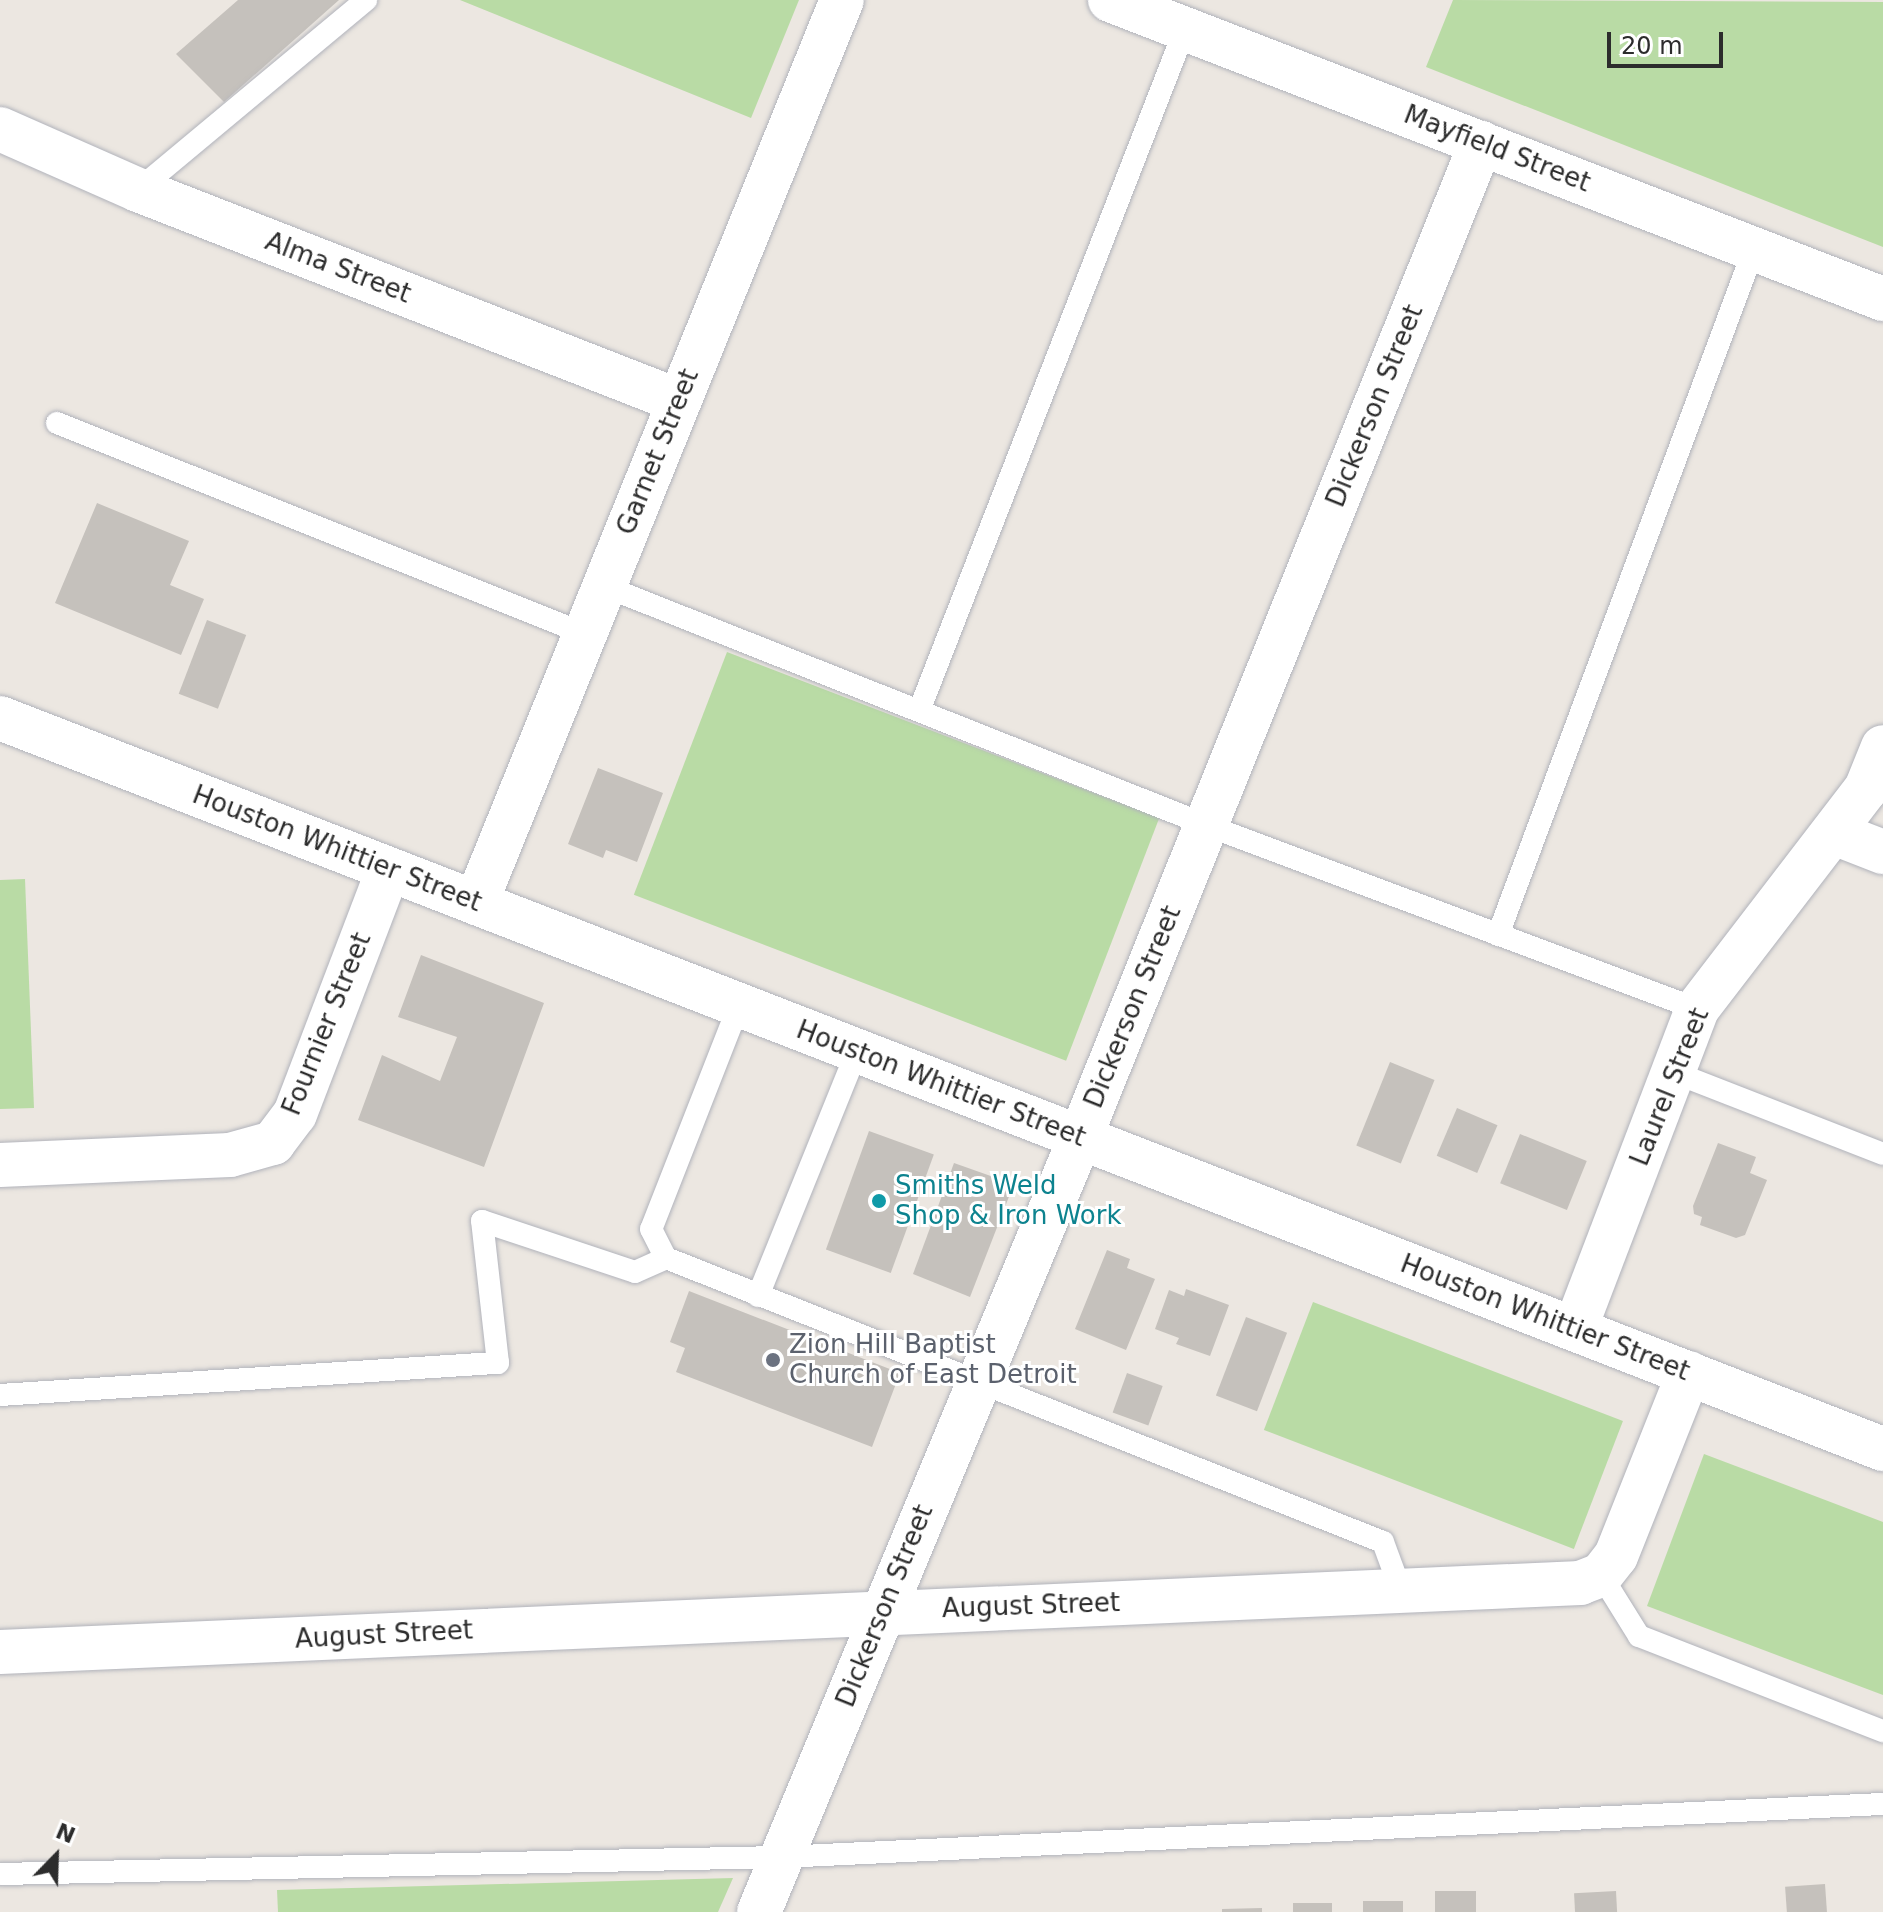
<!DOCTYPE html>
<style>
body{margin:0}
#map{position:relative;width:1883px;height:1912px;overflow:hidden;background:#ece7e1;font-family:"DejaVu Sans",sans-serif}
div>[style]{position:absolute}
.green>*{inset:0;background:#b9dba5;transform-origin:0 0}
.building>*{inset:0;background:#c5c1bc;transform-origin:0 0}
.roads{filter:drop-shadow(0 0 2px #b1b3bb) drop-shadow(0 0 2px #b1b3bb)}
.lane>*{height:22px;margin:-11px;padding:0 11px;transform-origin:11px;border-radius:11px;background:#fff}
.street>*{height:44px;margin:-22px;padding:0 22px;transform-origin:22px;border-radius:22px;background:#fff}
.secondary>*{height:44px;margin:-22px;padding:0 22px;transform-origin:22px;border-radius:22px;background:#fff}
.dots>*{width:22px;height:22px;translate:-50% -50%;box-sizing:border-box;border:4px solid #fff;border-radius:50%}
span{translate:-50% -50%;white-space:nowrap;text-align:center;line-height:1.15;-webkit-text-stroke:6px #fff;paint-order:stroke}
.street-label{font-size:26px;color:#2c2c2c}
.culture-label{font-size:26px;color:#0d838f}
.left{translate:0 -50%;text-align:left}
.worship-label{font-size:26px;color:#5b616d}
.north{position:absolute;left:16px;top:1816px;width:80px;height:80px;-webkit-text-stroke:6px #fff;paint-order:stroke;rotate:23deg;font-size:22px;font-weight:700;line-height:32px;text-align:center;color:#2c2c2c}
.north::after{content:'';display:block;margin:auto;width:28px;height:36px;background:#2c2c2c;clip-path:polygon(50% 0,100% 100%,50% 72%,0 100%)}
.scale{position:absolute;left:1607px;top:32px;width:116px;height:36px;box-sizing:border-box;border:4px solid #2c2c2c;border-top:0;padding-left:10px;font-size:24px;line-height:28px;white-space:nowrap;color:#2c2c2c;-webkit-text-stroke:6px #fff;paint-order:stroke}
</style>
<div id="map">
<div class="green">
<div style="clip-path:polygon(460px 0,799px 0,751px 118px)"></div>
<div style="clip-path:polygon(1453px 0,1883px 2px,1883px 247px,1426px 67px)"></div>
<div style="left:727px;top:652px;width:463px;height:260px;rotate:21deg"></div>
<div style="clip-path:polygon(25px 879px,34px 1108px,0 1109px,0 880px)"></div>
<div style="left:1313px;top:1302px;width:332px;height:137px;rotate:21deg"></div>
<div style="clip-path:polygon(1704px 1454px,1883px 1522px,1883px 1695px,1647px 1606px)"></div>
<div style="clip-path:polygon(733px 1878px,718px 1912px,278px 1912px,277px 1890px)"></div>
</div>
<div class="building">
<div style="clip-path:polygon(238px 0,339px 0,224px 102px,176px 54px)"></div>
<div style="clip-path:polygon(97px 503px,189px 541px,170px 585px,204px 599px,181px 655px,55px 603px)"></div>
<div style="left:207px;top:620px;width:42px;height:79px;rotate:21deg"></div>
<div style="clip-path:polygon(598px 768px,663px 793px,637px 862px,606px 850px,603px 858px,568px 844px)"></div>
<div style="clip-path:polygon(421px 955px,544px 1003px,484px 1167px,358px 1120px,382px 1055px,440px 1081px,457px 1037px,398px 1017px)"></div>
<div style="left:1390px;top:1062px;width:48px;height:90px;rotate:22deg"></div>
<div style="left:1457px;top:1108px;width:44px;height:52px;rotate:23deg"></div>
<div style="left:869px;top:1131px;width:69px;height:126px;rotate:20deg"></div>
<div style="left:1520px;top:1134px;width:72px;height:53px;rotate:22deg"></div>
<div style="clip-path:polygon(1718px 1143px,1756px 1157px,1750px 1173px,1767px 1180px,1745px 1235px,1736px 1238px,1700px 1225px,1702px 1217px,1694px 1214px,1693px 1206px)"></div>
<div style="clip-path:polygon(954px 1163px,1002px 1180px,1010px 1194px,970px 1297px,913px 1274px)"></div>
<div style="clip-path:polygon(1107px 1250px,1130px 1259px,1127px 1268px,1155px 1279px,1126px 1350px,1075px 1329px)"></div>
<div style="clip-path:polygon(1186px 1289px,1229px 1305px,1210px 1356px,1176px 1344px,1179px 1338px,1155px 1329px,1169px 1290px,1184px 1296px)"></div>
<div style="clip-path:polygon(689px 1291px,900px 1373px,872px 1447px,676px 1372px,685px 1348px,670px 1342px)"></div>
<div style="left:1246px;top:1317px;width:44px;height:84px;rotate:21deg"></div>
<div style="left:1127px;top:1373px;width:38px;height:42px;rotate:20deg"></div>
<div style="left:1825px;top:1884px;width:28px;height:40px;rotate:86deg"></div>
<div style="left:1435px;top:1891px;width:41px;height:21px"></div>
<div style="left:1616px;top:1891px;width:21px;height:42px;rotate:87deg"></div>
<div style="left:1403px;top:1901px;width:11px;height:40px;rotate:90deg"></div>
<div style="left:1332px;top:1903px;width:9px;height:39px;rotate:90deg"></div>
<div style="clip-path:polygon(1262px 1908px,1262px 1912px,1222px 1912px,1222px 1909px)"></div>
</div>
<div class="roads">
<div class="lane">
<div style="left:138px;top:190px;width:297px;rotate:-39.8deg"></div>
<div style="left:57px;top:423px;width:569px;rotate:21.78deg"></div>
<div style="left:604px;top:586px;width:648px;rotate:21.65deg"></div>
<div style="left:1206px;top:825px;width:524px;rotate:20.54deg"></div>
<div style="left:919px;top:711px;width:732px;rotate:-68.69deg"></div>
<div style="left:1498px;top:935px;width:732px;rotate:-69.54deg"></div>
<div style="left:739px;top:1005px;width:241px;rotate:111.4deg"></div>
<div style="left:651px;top:1229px;width:33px;rotate:63deg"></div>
<div style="left:666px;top:1258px;width:771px;rotate:21.61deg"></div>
<div style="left:1383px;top:1542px;width:52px;rotate:69.8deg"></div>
<div style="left:1673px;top:1072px;width:225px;rotate:21.3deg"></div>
<div style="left:758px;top:1296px;width:264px;rotate:-68deg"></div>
<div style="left:0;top:1395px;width:499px;rotate:-3.7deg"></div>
<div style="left:498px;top:1363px;width:143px;rotate:-96.4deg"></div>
<div style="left:482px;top:1221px;width:161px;rotate:18.4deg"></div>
<div style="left:635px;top:1272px;width:34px;rotate:-24deg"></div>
<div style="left:1601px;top:1575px;width:72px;rotate:58.1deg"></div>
<div style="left:1639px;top:1636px;width:262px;rotate:21.3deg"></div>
<div style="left:0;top:1874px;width:782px;rotate:-1.25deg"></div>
<div style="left:782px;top:1857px;width:1102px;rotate:-2.76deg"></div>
</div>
<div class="street">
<div style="left:1110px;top:0;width:829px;rotate:21.15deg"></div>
<div style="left:0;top:129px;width:151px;rotate:23.8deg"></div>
<div style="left:138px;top:190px;width:581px;rotate:21.31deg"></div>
<div style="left:1834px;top:833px;width:53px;rotate:21.2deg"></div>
<div style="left:476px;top:903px;width:974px;rotate:-67.94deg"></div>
<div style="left:1080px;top:1138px;width:1073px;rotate:-68.05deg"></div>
<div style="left:0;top:1165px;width:230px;rotate:-2.5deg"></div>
<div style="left:230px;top:1155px;width:45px;rotate:-15.6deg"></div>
<div style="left:273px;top:1143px;width:36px;rotate:-53deg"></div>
<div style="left:295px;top:1114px;width:261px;rotate:-69.1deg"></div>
<div style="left:1575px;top:1329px;width:342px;rotate:-69.1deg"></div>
<div style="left:1697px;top:1009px;width:277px;rotate:-52.5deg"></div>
<div style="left:1866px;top:789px;width:45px;rotate:-68deg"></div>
<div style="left:0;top:1652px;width:1582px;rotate:-2.5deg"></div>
<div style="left:1580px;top:1583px;width:22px;rotate:-21deg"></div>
<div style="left:1601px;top:1575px;width:24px;rotate:-52deg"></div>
<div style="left:1616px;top:1556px;width:197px;rotate:-68.3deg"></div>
</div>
<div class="secondary">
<div style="left:0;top:718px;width:2020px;rotate:21.22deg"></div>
<div style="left:759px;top:1912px;width:838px;rotate:-67.47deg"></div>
</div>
</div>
<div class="dots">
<div style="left:879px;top:1201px;background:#0f9aa8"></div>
<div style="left:773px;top:1360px;background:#6b7280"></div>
</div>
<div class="street-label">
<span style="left:1497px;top:149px;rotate:21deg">Mayfield Street</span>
<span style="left:338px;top:268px;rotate:21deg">Alma Street</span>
<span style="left:1375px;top:406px;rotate:-68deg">Dickerson Street</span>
<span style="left:658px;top:452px;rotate:-68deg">Garnet Street</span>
<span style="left:337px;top:849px;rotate:21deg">Houston Whittier Street</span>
<span style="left:1133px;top:1007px;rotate:-68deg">Dickerson Street</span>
<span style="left:327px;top:1024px;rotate:-68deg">Fournier Street</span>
<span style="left:941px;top:1084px;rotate:21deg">Houston Whittier Street</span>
<span style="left:1670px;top:1087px;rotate:-68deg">Laurel Street</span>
<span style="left:1545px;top:1318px;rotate:21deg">Houston Whittier Street</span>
<span style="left:885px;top:1606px;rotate:-68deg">Dickerson Street</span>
<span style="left:1031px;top:1606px;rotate:-2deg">August Street</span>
<span style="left:384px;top:1635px;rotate:-3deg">August Street</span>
</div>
<div class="culture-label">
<span class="left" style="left:895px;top:1201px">Smiths Weld<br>Shop &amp; Iron Work</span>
</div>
<div class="worship-label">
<span class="left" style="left:789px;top:1360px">Zion Hill Baptist<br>Church of East Detroit</span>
</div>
<div class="north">N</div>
<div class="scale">20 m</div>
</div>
